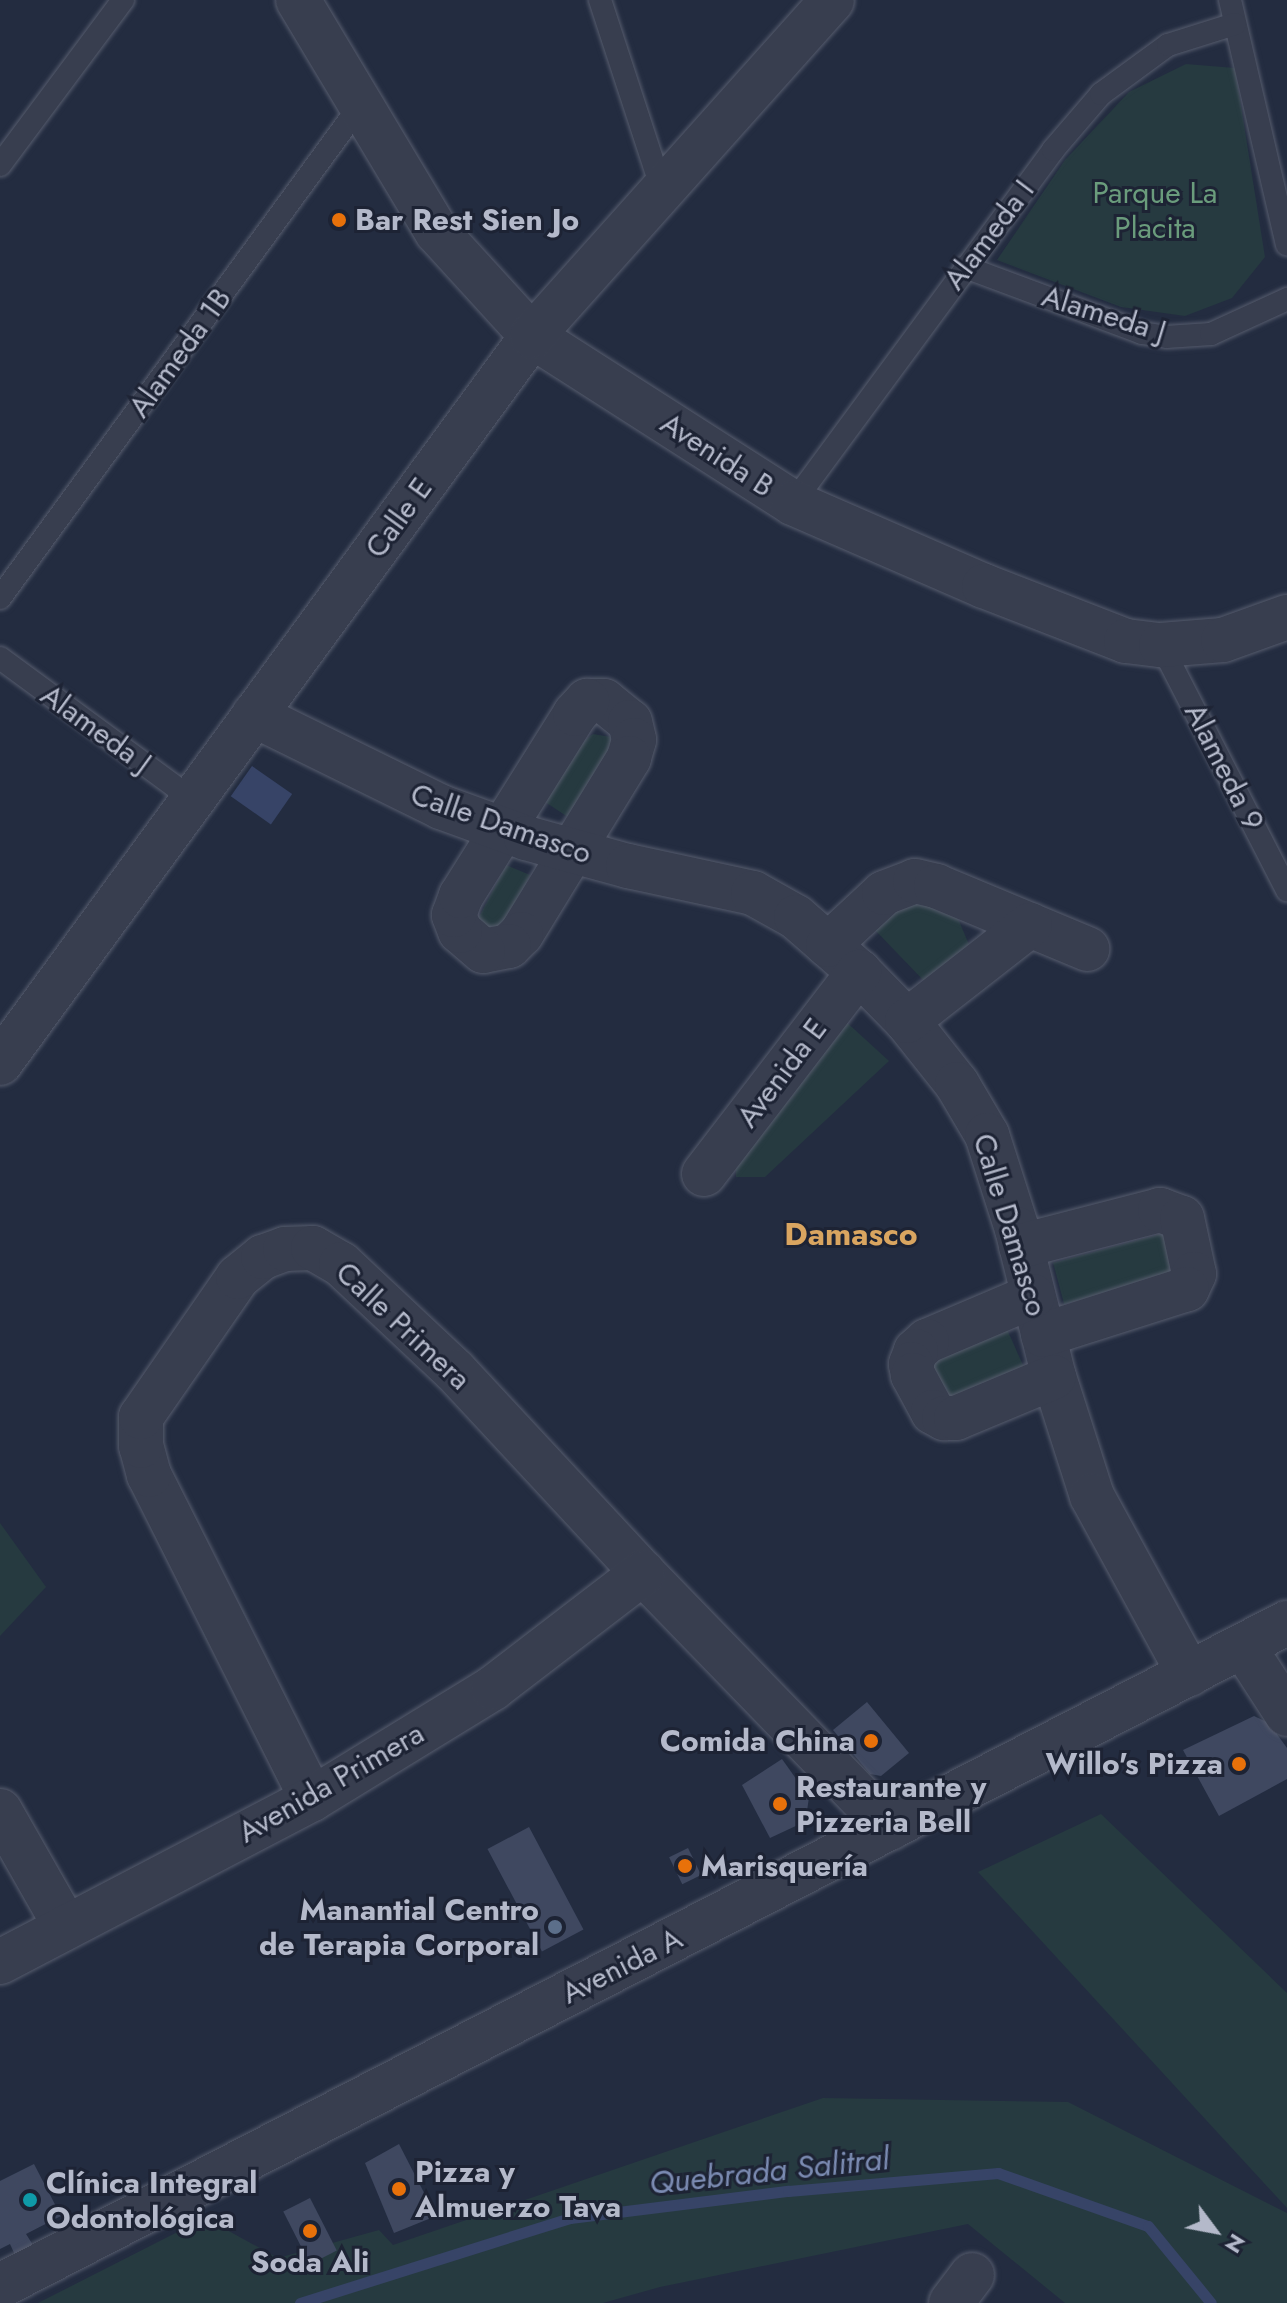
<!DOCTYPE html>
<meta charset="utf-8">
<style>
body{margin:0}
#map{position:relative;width:1287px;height:2303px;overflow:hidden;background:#232c40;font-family:Jost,sans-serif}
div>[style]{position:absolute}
.green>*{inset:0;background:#263a40;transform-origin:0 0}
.water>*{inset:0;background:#374467;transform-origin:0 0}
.stream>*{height:11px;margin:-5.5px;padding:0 5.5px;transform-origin:5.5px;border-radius:5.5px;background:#374467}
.building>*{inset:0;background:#3f4860;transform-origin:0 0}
.roads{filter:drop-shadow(0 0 2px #565c6d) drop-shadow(0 0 2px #565c6d)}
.service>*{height:22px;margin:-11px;padding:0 11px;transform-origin:11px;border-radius:11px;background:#383e4f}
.minor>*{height:44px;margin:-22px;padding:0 22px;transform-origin:22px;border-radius:22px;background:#383e4f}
.tertiary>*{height:44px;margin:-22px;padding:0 22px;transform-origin:22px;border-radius:22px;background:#383e4f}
.dots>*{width:22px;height:22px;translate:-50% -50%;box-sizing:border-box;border:4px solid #1d2334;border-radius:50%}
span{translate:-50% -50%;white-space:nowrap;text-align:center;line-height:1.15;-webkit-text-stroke:6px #1d2334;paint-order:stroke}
.park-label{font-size:30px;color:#6a9c7c}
.poi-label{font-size:30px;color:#b4b9ca;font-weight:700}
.left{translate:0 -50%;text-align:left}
.right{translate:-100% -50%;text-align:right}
.street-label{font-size:30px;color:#b4b9ca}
.neighbourhood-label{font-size:32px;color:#d9a560;font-weight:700}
.water-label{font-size:32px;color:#7b8bb2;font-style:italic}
.north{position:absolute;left:1175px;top:2191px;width:80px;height:80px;-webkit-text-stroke:6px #1d2334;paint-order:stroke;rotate:122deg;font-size:22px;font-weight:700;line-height:32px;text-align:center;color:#b4b9ca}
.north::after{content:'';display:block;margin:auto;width:28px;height:36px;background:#b4b9ca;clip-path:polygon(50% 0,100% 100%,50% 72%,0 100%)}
</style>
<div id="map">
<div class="green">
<div style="clip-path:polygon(1186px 64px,1235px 68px,1265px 257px,1232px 298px,1185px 316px,1121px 307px,997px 260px,1065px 160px,1129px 92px)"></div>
<div style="clip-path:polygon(593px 734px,611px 737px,615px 750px,571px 819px,542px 800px,578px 745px)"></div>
<div style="clip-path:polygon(506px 865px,530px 875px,502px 934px,490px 935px,478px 919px)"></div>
<div style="clip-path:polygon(914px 899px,954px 909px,970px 947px,925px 982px,874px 929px)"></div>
<div style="clip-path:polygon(842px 1018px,889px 1061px,765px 1177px,736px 1177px,736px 1150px)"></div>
<div style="left:1168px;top:1232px;width:43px;height:119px;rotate:75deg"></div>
<div style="left:1006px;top:1327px;width:45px;height:85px;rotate:66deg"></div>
<div style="clip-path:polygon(0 1523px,46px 1587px,0 1636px)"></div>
<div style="clip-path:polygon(1101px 1814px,1287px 1993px,1287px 2208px,978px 1872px)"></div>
<div style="clip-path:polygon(823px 2098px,1068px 2102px,1287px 2213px,1287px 2303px,1065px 2303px,968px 2224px,660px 2287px,603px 2303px,38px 2303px,205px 2218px,278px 2258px,379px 2230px,393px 2245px)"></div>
</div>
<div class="water">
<div style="left:252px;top:766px;width:49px;height:37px;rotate:35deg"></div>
</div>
<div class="stream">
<div style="left:300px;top:2303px;width:283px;rotate:-17.5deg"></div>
<div style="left:570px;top:2218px;width:220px;rotate:-7.1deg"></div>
<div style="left:788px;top:2191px;width:211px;rotate:-4.9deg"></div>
<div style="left:998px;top:2173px;width:159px;rotate:19.5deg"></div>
<div style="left:1148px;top:2226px;width:99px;rotate:50.7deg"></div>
</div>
<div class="building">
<div style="clip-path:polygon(867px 1702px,909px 1753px,881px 1776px,870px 1774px,833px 1730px)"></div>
<div style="clip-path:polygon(1254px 1716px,1269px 1723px,1287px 1748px,1287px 1779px,1219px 1816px,1183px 1750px)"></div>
<div style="clip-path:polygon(782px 1759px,809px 1797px,807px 1811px,800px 1824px,770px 1838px,742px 1785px)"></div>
<div style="left:529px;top:1827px;width:116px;height:47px;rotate:62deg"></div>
<div style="left:688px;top:1848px;width:30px;height:21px;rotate:64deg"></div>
<div style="clip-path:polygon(399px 2144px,436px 2216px,394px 2233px,365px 2163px)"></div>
<div style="clip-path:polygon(34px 2164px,61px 2216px,26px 2234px,33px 2245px,15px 2255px,10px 2244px,0 2249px,0 2181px)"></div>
<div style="left:310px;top:2198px;width:59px;height:30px;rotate:63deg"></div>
</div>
<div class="roads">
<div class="service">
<div style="left:600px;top:0;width:200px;rotate:71.9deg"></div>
<div style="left:1230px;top:0;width:251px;rotate:76.9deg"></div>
<div style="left:0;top:165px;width:206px;rotate:-53.3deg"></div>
<div style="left:965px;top:267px;width:189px;rotate:20.4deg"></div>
<div style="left:1142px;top:333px;width:24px;rotate:9deg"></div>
<div style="left:1166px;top:337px;width:45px;rotate:-3.8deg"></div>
<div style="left:1211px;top:334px;width:84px;rotate:-24.7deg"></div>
<div style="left:793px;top:503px;width:438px;rotate:-53.6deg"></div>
<div style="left:1053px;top:150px;width:74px;rotate:-49.4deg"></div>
<div style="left:1101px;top:94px;width:83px;rotate:-36.2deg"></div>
<div style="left:1168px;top:45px;width:70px;rotate:-17.4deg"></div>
<div style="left:0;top:598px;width:608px;rotate:-53.83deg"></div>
<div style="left:1161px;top:645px;width:276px;rotate:62.8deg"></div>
<div style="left:0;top:658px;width:240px;rotate:36.3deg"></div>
</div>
<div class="minor">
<div style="left:298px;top:0;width:270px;rotate:59.1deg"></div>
<div style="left:437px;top:232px;width:141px;rotate:47.6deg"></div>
<div style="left:532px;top:336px;width:310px;rotate:32.6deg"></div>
<div style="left:793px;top:503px;width:208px;rotate:23.5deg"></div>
<div style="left:984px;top:586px;width:152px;rotate:21.2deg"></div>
<div style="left:1126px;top:641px;width:35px;rotate:7deg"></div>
<div style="left:1161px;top:645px;width:62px;rotate:-4.6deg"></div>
<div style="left:1223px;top:640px;width:68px;rotate:-19.8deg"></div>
<div style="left:587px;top:701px;width:17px"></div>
<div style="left:604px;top:701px;width:33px;rotate:39deg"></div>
<div style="left:630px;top:722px;width:18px;rotate:77deg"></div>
<div style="left:634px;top:740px;width:19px;rotate:106deg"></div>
<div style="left:629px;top:758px;width:206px;rotate:121.5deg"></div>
<div style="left:521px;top:934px;width:17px;rotate:135deg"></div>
<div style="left:509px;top:946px;width:26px;rotate:169deg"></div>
<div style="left:483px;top:951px;width:30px;rotate:-139deg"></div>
<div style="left:460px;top:931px;width:17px;rotate:-111deg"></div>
<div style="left:454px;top:915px;width:20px;rotate:-70deg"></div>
<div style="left:461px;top:896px;width:215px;rotate:-57.9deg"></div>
<div style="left:575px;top:714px;width:18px;rotate:-47deg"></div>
<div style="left:254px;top:715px;width:208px;rotate:26.2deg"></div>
<div style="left:441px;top:807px;width:90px;rotate:20deg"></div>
<div style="left:526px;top:838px;width:106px;rotate:15.4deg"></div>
<div style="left:628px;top:866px;width:128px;rotate:12.2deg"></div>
<div style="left:753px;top:893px;width:49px;rotate:29.2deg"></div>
<div style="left:796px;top:917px;width:84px;rotate:41.1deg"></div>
<div style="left:859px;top:972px;width:69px;rotate:45.6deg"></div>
<div style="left:907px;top:1021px;width:80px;rotate:51.6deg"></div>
<div style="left:957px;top:1084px;width:59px;rotate:59.5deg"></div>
<div style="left:987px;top:1135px;width:99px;rotate:72.3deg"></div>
<div style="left:1017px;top:1229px;width:153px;rotate:76deg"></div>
<div style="left:1054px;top:1377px;width:125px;rotate:72.3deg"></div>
<div style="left:1092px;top:1496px;width:203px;rotate:61.4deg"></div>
<div style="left:828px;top:945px;width:76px;rotate:-42.9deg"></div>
<div style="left:884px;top:893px;width:33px;rotate:-21deg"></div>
<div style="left:915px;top:881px;width:22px;rotate:13deg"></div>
<div style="left:936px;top:886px;width:164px;rotate:22.6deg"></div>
<div style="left:907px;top:1021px;width:156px;rotate:-38deg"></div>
<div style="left:0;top:1063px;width:901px;rotate:-53.8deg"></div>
<div style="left:532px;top:336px;width:450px;rotate:-48.2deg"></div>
<div style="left:704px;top:1174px;width:255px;rotate:-52.5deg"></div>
<div style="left:1021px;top:1246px;width:144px;rotate:-14.5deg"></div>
<div style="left:1160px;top:1210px;width:23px;rotate:20deg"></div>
<div style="left:1182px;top:1218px;width:57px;rotate:77.9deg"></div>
<div style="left:1194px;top:1274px;width:17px;rotate:115deg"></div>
<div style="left:1187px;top:1289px;width:151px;rotate:162.3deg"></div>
<div style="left:1033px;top:1296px;width:115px;rotate:157deg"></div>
<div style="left:927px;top:1341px;width:15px;rotate:138deg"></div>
<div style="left:916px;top:1351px;width:14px;rotate:111deg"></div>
<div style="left:911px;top:1364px;width:11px;rotate:80deg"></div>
<div style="left:913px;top:1375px;width:42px;rotate:61.6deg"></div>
<div style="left:933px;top:1412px;width:13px;rotate:29deg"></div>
<div style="left:944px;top:1418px;width:12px"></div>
<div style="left:956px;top:1418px;width:106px;rotate:-22.7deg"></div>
<div style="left:1243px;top:1646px;width:81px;rotate:57.1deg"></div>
<div style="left:312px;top:1799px;width:363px;rotate:-116.7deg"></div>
<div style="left:149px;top:1475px;width:30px;rotate:-105deg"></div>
<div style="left:141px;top:1446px;width:29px;rotate:-90deg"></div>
<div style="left:141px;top:1417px;width:170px;rotate:-55.3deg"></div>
<div style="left:238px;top:1277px;width:32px;rotate:-39deg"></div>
<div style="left:263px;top:1257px;width:23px;rotate:-20deg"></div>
<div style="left:285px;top:1249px;width:28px;rotate:-2deg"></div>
<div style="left:313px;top:1248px;width:32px;rotate:30deg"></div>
<div style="left:341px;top:1264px;width:156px;rotate:43.2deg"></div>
<div style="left:455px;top:1371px;width:276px;rotate:47.1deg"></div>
<div style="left:643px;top:1573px;width:355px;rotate:45.9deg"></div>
<div style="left:0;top:1811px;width:133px;rotate:60.4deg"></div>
<div style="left:0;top:1962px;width:352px;rotate:-27.6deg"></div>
<div style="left:312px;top:1799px;width:212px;rotate:-31.5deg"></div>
<div style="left:493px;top:1688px;width:189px;rotate:-37.5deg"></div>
<div style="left:951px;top:2303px;width:35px;rotate:-53deg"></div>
</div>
<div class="tertiary">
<div style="left:0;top:2286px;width:1448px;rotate:-27.26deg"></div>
</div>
</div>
<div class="dots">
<div style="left:339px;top:220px;background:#e8710a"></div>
<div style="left:871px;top:1741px;background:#e8710a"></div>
<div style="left:1239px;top:1764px;background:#e8710a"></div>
<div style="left:780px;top:1804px;background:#e8710a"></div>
<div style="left:685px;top:1866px;background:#e8710a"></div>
<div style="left:555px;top:1927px;background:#5c6f8a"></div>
<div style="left:399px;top:2189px;background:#e8710a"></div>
<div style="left:30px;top:2200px;background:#0f9aa8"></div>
<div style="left:310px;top:2231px;background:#e8710a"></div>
</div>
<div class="park-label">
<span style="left:1155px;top:210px">Parque La<br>Placita</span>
</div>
<div class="poi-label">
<span class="left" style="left:355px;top:220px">Bar Rest Sien Jo</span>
<span class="right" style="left:855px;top:1741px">Comida China</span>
<span class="right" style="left:1223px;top:1764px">Willo's Pizza</span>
<span class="left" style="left:796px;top:1804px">Restaurante y<br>Pizzeria Bell</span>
<span class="left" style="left:701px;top:1866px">Marisquería</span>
<span class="right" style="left:539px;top:1927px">Manantial Centro<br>de Terapia Corporal</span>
<span class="left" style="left:415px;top:2189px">Pizza y<br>Almuerzo Tava</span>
<span class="left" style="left:46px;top:2200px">Clínica Integral<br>Odontológica</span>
<span style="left:310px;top:2262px">Soda Ali</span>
</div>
<div class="street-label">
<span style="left:989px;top:235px;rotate:-53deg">Alameda I</span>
<span style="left:1104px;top:314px;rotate:17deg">Alameda J</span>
<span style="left:180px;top:353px;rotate:-54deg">Alameda 1B</span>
<span style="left:717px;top:455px;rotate:33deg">Avenida B</span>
<span style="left:399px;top:518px;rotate:-54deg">Calle E</span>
<span style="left:96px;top:729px;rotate:36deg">Alameda J</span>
<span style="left:1224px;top:767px;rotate:63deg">Alameda 9</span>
<span style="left:501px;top:824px;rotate:19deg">Calle Damasco</span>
<span style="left:782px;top:1073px;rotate:-53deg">Avenida E</span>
<span style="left:1010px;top:1225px;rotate:73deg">Calle Damasco</span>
<span style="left:403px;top:1326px;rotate:43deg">Calle Primera</span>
<span style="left:331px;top:1783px;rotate:-30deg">Avenida Primera</span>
<span style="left:622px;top:1966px;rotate:-27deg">Avenida A</span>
</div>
<div class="neighbourhood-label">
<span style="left:851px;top:1234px">Damasco</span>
</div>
<div class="water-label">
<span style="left:769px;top:2171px;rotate:-6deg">Quebrada Salitral</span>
</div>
<div class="north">N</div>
</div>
